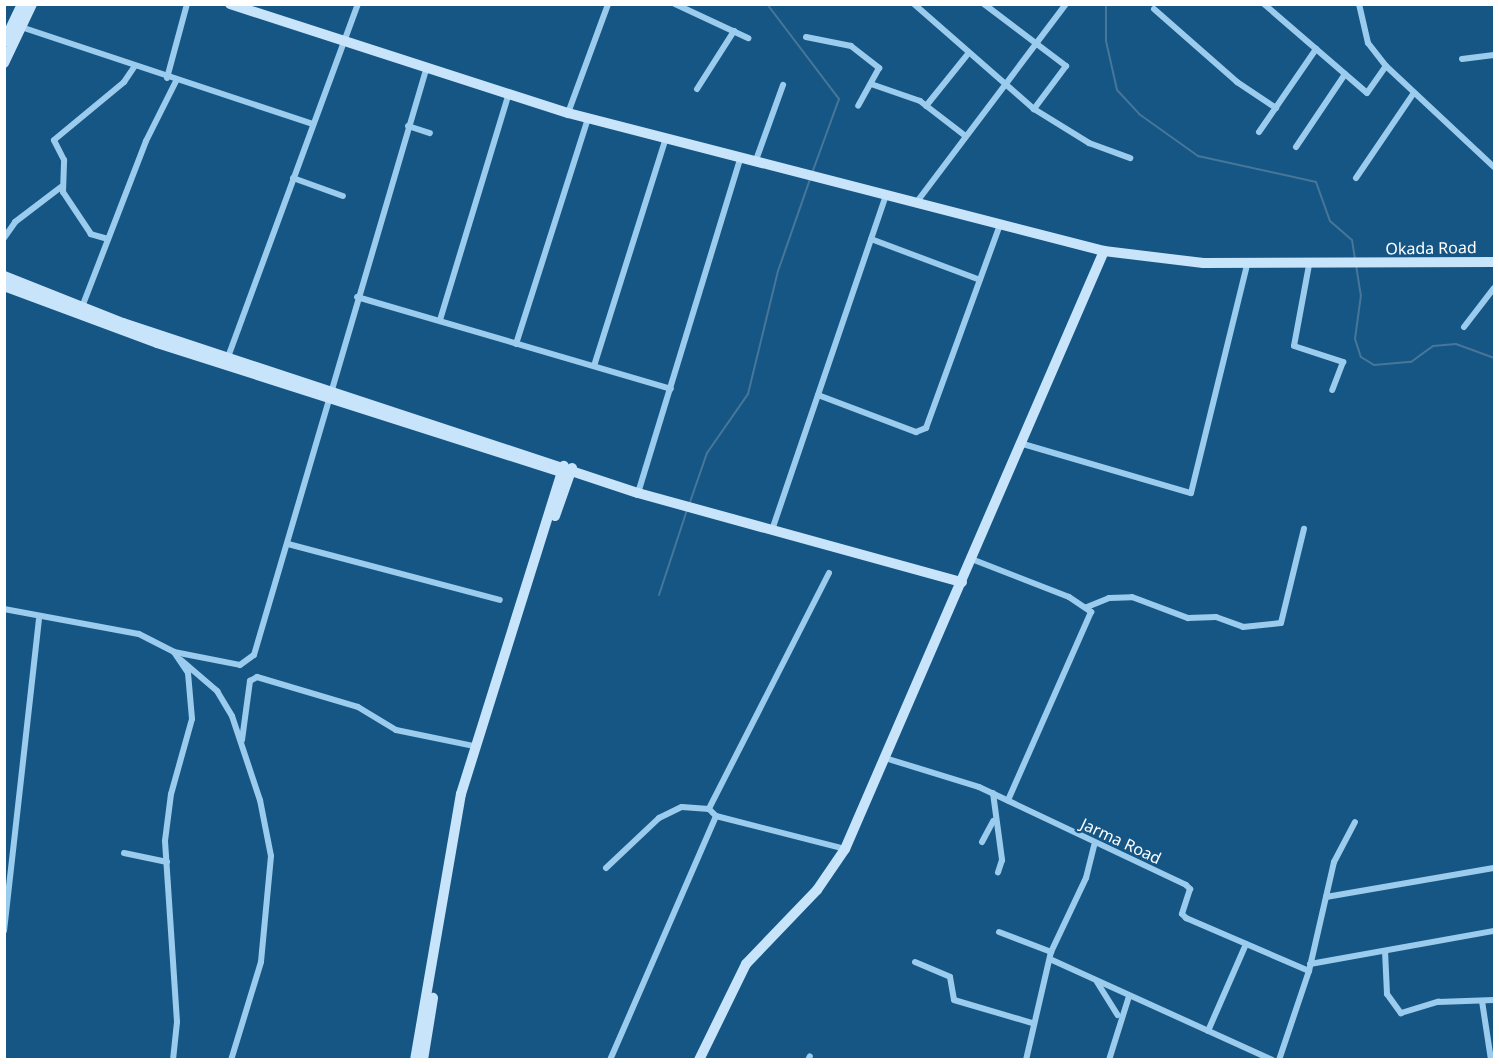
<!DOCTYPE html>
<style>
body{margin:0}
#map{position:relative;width:1499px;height:1064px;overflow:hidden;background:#165685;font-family:"Noto Sans",sans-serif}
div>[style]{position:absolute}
.stream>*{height:2px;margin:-1px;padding:0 1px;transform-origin:1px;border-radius:1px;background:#477699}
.street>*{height:6px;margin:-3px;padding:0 3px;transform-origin:3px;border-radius:3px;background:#9bcced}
.secondary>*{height:10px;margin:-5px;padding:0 5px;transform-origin:5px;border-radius:5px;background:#c7e4fa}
span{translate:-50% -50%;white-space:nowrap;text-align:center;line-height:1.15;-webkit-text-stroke:4.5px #165685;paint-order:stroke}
.street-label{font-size:16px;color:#fff}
.frame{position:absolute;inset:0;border:6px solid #fff;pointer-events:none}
</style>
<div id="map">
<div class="stream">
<div style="left:767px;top:4px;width:119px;rotate:52.8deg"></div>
<div style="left:839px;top:99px;width:79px;rotate:110deg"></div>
<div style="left:1106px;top:4px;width:37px;rotate:90deg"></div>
<div style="left:1106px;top:41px;width:50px;rotate:77.3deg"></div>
<div style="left:1117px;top:90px;width:33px;rotate:47deg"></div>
<div style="left:1139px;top:114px;width:72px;rotate:35.4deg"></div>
<div style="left:1198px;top:156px;width:121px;rotate:12.4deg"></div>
<div style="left:1316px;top:182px;width:41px;rotate:70.3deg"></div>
<div style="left:1330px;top:221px;width:29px;rotate:41deg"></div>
<div style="left:1352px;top:240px;width:19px;rotate:81deg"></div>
<div style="left:1356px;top:265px;width:30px;rotate:81deg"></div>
<div style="left:1361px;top:295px;width:44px;rotate:97.8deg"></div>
<div style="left:1355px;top:339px;width:19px;rotate:72deg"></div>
<div style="left:1361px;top:357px;width:15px;rotate:32deg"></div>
<div style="left:1374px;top:365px;width:37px;rotate:-5deg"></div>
<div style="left:1411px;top:362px;width:27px;rotate:-36deg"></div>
<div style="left:1433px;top:346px;width:23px;rotate:-5deg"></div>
<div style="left:1456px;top:344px;width:40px;rotate:20.2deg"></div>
<div style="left:690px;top:502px;width:52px;rotate:-70.9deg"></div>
<div style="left:707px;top:453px;width:72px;rotate:-55.2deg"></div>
<div style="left:748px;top:394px;width:127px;rotate:-76.3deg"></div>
<div style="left:778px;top:271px;width:97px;rotate:-70.8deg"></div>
<div style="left:659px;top:595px;width:89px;rotate:-71.8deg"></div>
</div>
<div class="street">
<div style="left:675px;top:4px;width:81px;rotate:25deg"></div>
<div style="left:914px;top:4px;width:159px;rotate:41.2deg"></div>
<div style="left:1034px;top:109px;width:65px;rotate:31.7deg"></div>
<div style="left:1089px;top:143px;width:44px;rotate:20.1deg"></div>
<div style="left:984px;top:4px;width:103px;rotate:37.1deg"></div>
<div style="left:1066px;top:66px;width:54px;rotate:126.7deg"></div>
<div style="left:1264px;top:4px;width:136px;rotate:40.8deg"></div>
<div style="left:1367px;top:93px;width:33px;rotate:-55deg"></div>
<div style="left:1359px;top:4px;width:40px;rotate:77deg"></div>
<div style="left:1368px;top:43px;width:29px;rotate:52deg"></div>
<div style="left:1386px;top:66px;width:148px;rotate:43.1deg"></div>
<div style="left:1154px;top:9px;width:111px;rotate:41.3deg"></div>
<div style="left:1237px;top:82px;width:47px;rotate:33.7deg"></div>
<div style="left:21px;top:27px;width:308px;rotate:18.4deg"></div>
<div style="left:806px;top:37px;width:46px;rotate:11.3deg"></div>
<div style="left:851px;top:46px;width:36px;rotate:38deg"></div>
<div style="left:879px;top:68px;width:43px;rotate:118.9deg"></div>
<div style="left:1462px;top:59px;width:32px;rotate:-7deg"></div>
<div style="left:167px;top:78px;width:77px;rotate:-74.9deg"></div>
<div style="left:871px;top:84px;width:52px;rotate:19.1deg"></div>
<div style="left:920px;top:101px;width:56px;rotate:37.7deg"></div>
<div style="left:697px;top:89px;width:69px;rotate:-57.5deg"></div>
<div style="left:926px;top:106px;width:65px;rotate:-51.2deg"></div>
<div style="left:568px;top:113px;width:116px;rotate:-69.8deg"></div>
<div style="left:408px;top:126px;width:23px;rotate:18deg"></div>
<div style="left:1259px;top:132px;width:101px;rotate:-55.5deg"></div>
<div style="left:1296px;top:147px;width:88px;rotate:-56.1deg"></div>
<div style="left:756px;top:160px;width:80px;rotate:-70.2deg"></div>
<div style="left:293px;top:178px;width:53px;rotate:19.8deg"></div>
<div style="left:1356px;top:178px;width:102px;rotate:-55.8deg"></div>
<div style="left:916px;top:203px;width:249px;rotate:-53deg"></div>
<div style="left:4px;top:238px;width:19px;rotate:-55deg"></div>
<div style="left:15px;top:222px;width:58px;rotate:-37.3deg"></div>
<div style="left:108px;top:239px;width:18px;rotate:-164deg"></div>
<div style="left:91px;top:234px;width:50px;rotate:-123.7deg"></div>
<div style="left:63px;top:192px;width:32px;rotate:-88deg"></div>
<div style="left:64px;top:160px;width:22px;rotate:-117deg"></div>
<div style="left:54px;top:140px;width:91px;rotate:-39.6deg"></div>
<div style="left:124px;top:82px;width:18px;rotate:-56deg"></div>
<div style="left:871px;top:239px;width:116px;rotate:20.6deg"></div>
<div style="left:1309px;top:265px;width:82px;rotate:100.5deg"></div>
<div style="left:1294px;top:346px;width:52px;rotate:18.1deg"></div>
<div style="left:1343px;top:362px;width:30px;rotate:111deg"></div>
<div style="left:357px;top:297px;width:327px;rotate:16.3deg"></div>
<div style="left:82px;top:307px;width:178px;rotate:-68.9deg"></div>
<div style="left:146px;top:141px;width:67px;rotate:-63.4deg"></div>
<div style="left:440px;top:320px;width:234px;rotate:-73.1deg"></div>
<div style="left:1464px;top:327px;width:49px;rotate:-52.4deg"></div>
<div style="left:516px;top:344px;width:236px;rotate:-72.3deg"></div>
<div style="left:228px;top:357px;width:376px;rotate:-69.8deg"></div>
<div style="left:594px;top:366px;width:240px;rotate:-72.5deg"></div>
<div style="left:818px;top:395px;width:105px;rotate:20.7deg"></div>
<div style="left:916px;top:432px;width:11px;rotate:-22deg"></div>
<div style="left:926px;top:428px;width:216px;rotate:-70deg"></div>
<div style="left:1023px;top:444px;width:175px;rotate:16.3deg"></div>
<div style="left:1191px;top:493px;width:235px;rotate:-76.2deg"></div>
<div style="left:638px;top:493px;width:352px;rotate:-73deg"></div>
<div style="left:772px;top:530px;width:354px;rotate:-71.2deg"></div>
<div style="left:288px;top:544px;width:219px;rotate:14.8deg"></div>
<div style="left:974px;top:560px;width:102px;rotate:21.3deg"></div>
<div style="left:1069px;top:597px;width:27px;rotate:34deg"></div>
<div style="left:1091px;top:612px;width:206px;rotate:113.8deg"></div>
<div style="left:829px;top:573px;width:265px;rotate:117deg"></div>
<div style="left:709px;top:809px;width:10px;rotate:45deg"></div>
<div style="left:716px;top:816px;width:133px;rotate:14.3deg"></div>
<div style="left:1087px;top:607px;width:24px;rotate:-22deg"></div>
<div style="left:1109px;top:598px;width:23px;rotate:-2deg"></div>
<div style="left:1132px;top:597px;width:60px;rotate:20.6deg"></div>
<div style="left:1188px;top:618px;width:28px;rotate:-2deg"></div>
<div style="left:1216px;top:617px;width:29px;rotate:20deg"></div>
<div style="left:1243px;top:627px;width:38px;rotate:-6deg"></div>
<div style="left:1281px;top:623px;width:97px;rotate:-76.3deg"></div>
<div style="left:4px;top:609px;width:137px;rotate:10.5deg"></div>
<div style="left:139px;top:634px;width:39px;rotate:27deg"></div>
<div style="left:174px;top:652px;width:25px;rotate:56deg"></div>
<div style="left:188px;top:673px;width:46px;rotate:85deg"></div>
<div style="left:192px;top:719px;width:78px;rotate:105.6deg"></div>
<div style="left:171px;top:794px;width:47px;rotate:97.3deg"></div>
<div style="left:165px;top:841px;width:181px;rotate:86.2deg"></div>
<div style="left:177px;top:1022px;width:38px;rotate:96deg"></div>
<div style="left:174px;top:652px;width:67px;rotate:11.1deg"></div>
<div style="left:240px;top:665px;width:17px;rotate:-36deg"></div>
<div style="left:254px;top:655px;width:610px;rotate:-73.62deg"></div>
<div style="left:181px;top:660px;width:48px;rotate:40.7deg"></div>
<div style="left:217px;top:691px;width:29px;rotate:59deg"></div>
<div style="left:232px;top:716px;width:89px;rotate:71.6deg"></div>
<div style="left:260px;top:800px;width:57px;rotate:78.9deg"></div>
<div style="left:271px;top:856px;width:106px;rotate:95.4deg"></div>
<div style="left:261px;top:962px;width:102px;rotate:107deg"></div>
<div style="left:242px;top:740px;width:60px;rotate:-82.3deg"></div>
<div style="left:250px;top:681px;width:8px;rotate:-30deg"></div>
<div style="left:257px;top:677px;width:105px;rotate:16.5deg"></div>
<div style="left:358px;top:707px;width:44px;rotate:31.2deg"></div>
<div style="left:396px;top:730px;width:80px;rotate:11.6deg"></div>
<div style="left:885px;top:758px;width:98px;rotate:17.1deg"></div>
<div style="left:979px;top:787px;width:229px;rotate:25.3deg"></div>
<div style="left:1186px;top:885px;width:6px;rotate:45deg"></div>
<div style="left:1190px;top:889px;width:26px;rotate:108deg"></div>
<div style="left:1182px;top:914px;width:6px;rotate:45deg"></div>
<div style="left:1186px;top:918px;width:134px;rotate:23.3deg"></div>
<div style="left:993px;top:793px;width:68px;rotate:82.3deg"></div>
<div style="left:1002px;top:860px;width:13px;rotate:108deg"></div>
<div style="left:982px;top:842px;width:24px;rotate:-62deg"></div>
<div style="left:124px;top:853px;width:44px;rotate:11.8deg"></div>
<div style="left:606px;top:868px;width:73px;rotate:-43.3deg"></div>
<div style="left:659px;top:818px;width:25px;rotate:-26deg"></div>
<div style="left:682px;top:807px;width:27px;rotate:4deg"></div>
<div style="left:1326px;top:897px;width:170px;rotate:-9.8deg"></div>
<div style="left:4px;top:931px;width:313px;rotate:-83.6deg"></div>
<div style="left:999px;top:932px;width:56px;rotate:21deg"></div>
<div style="left:1385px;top:951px;width:43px;rotate:87.3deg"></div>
<div style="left:1387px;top:994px;width:24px;rotate:54deg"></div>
<div style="left:1401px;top:1013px;width:39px;rotate:-17deg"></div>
<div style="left:1438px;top:1002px;width:56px;rotate:-2deg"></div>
<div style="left:1052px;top:960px;width:242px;rotate:24.4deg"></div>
<div style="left:915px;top:962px;width:38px;rotate:23deg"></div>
<div style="left:950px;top:977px;width:23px;rotate:80deg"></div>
<div style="left:954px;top:1000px;width:81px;rotate:16.4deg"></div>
<div style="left:1310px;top:964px;width:187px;rotate:-10.2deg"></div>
<div style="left:1097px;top:982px;width:39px;rotate:58deg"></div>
<div style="left:1482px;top:1001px;width:60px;rotate:81.3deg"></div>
<div style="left:1208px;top:1031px;width:95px;rotate:-66.4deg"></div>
<div style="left:610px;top:1060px;width:266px;rotate:-66.5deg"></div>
<div style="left:808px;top:1060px;width:4px;rotate:-63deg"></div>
<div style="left:1026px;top:1060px;width:111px;rotate:-77deg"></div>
<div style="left:1051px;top:952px;width:82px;rotate:-64.7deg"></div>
<div style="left:1086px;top:878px;width:34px;rotate:-76deg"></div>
<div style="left:1109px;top:1060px;width:67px;rotate:-72.6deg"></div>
<div style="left:1279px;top:1060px;width:94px;rotate:-71.4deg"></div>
<div style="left:1309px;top:971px;width:112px;rotate:-77.1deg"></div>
<div style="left:1334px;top:862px;width:45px;rotate:-62.3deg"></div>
</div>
<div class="secondary">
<div style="left:230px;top:4px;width:355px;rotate:17.9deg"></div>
<div style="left:568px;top:113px;width:553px;rotate:14.44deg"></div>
<div style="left:1104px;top:251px;width:100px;rotate:6.9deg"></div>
<div style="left:1203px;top:263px;width:291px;rotate:-0.2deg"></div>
<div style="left:4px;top:42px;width:42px;rotate:-64.7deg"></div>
<div style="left:4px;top:63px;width:65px;rotate:-64.6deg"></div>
<div style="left:4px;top:276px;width:128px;rotate:21.6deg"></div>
<div style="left:123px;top:323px;width:542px;rotate:18.27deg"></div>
<div style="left:638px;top:493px;width:336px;rotate:15.4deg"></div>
<div style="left:4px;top:286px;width:163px;rotate:20.4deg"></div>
<div style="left:157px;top:343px;width:420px;rotate:17.7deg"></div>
<div style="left:555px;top:516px;width:51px;rotate:-70.5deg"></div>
<div style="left:415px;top:1060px;width:270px;rotate:-80.2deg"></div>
<div style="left:461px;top:794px;width:344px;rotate:-72.6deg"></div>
<div style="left:423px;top:1060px;width:63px;rotate:-80.8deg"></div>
<div style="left:699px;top:1060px;width:107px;rotate:-63.9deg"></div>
<div style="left:746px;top:964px;width:103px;rotate:-46.2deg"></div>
<div style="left:817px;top:890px;width:50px;rotate:-55.7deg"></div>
<div style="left:845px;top:849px;width:652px;rotate:-66.58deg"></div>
</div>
<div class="street-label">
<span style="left:1431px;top:248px;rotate:-1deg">Okada Road</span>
<span style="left:1121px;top:841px;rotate:25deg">Jarma Road</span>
</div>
<div class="frame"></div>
</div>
